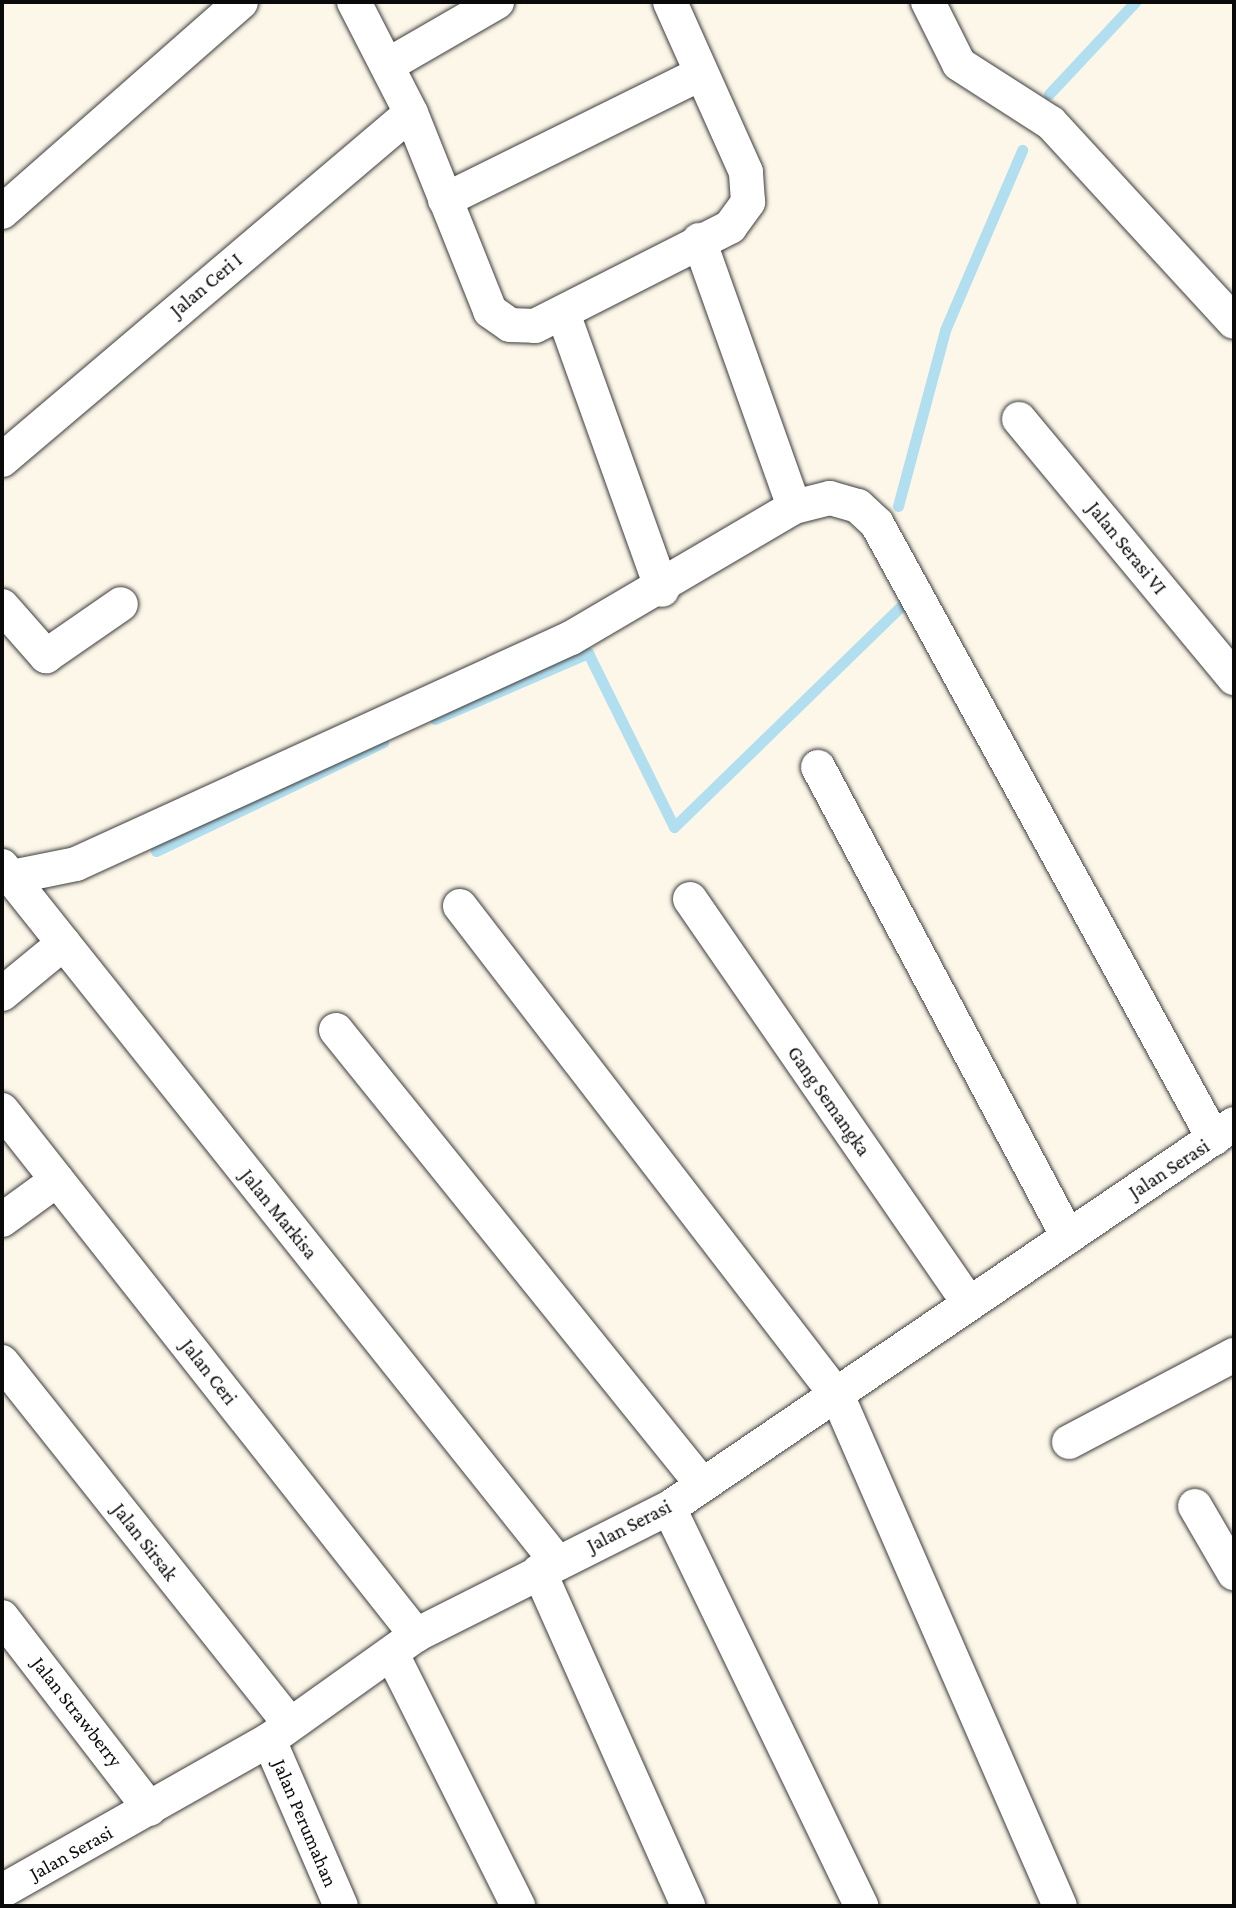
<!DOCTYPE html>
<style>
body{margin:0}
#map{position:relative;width:1236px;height:1908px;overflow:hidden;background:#fdf7e9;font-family:"Crimson Pro",serif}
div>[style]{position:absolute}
.stream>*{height:11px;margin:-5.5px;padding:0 5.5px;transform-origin:5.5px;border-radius:5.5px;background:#b2dff0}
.roads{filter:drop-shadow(0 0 2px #3d3d3d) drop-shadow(0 0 2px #3d3d3d)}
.street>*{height:34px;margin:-17px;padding:0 17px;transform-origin:17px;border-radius:17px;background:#fff}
span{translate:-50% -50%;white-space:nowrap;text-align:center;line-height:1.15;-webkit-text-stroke:8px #fff;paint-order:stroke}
.street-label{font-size:20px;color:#0a0a0a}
.frame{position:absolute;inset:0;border:4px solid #0a0a0a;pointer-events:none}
</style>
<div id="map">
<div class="stream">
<div style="left:1049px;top:94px;width:126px;rotate:-46.9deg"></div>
<div style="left:898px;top:506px;width:182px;rotate:-75deg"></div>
<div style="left:945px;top:330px;width:196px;rotate:-66.8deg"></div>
<div style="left:435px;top:719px;width:167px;rotate:-23.3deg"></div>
<div style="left:588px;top:653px;width:194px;rotate:63.7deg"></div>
<div style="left:674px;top:827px;width:318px;rotate:-44.2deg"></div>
<div style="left:156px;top:851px;width:252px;rotate:-25.6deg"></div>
</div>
<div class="roads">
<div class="street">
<div style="left:354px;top:2px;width:125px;rotate:62.8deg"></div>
<div style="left:411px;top:113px;width:213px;rotate:68.2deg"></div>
<div style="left:490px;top:311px;width:24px;rotate:35deg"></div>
<div style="left:510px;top:325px;width:25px;rotate:2deg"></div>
<div style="left:535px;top:326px;width:219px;rotate:-26.9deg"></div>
<div style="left:730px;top:227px;width:31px;rotate:-54deg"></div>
<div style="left:748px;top:202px;width:30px;rotate:-94deg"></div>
<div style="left:746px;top:172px;width:186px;rotate:-114.1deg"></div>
<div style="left:928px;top:2px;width:69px;rotate:63.4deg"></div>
<div style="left:959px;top:64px;width:109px;rotate:32.7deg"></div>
<div style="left:1051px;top:123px;width:270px;rotate:47.4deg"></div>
<div style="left:388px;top:65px;width:126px;rotate:-30deg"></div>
<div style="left:445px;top:200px;width:284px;rotate:-26.3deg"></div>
<div style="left:2px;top:212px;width:318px;rotate:-41.3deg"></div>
<div style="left:699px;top:240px;width:283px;rotate:70.4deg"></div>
<div style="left:563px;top:313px;width:294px;rotate:70.3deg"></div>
<div style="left:1019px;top:419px;width:337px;rotate:50.3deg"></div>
<div style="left:2px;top:460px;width:536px;rotate:-40.31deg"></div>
<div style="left:2px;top:606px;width:67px;rotate:48.7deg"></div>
<div style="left:46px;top:656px;width:91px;rotate:-34.7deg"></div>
<div style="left:818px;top:767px;width:530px;rotate:61.98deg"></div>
<div style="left:2px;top:866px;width:890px;rotate:51.43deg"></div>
<div style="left:12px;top:877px;width:65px;rotate:-11.5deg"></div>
<div style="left:76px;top:864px;width:544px;rotate:-24.54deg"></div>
<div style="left:571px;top:638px;width:259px;rotate:-30.4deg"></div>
<div style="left:794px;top:507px;width:37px;rotate:-14deg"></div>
<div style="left:830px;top:498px;width:29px;rotate:16deg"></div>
<div style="left:858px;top:506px;width:26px;rotate:43deg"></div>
<div style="left:877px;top:524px;width:701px;rotate:61.28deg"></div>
<div style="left:690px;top:899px;width:491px;rotate:55.4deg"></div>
<div style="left:460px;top:906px;width:620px;rotate:52.41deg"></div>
<div style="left:838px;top:1397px;width:555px;rotate:66.44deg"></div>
<div style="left:2px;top:994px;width:80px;rotate:-39.4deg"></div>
<div style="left:336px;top:1030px;width:582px;rotate:51.14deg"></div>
<div style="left:2px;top:1110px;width:669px;rotate:51.74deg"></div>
<div style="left:2px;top:1220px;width:68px;rotate:-36deg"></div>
<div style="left:2px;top:1362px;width:460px;rotate:51.5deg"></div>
<div style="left:1069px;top:1442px;width:187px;rotate:-27.8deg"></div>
<div style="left:1195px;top:1506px;width:78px;rotate:59.8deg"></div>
<div style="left:669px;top:1508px;width:442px;rotate:64.2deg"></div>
<div style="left:539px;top:1571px;width:367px;rotate:66deg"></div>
<div style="left:2px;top:1617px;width:242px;rotate:52.4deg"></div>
<div style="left:392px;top:1654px;width:282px;rotate:63.4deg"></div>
<div style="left:269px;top:1740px;width:181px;rotate:66.6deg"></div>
<div style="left:2px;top:1891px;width:307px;rotate:-29.5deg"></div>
<div style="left:269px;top:1740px;width:181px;rotate:-35.5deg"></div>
<div style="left:416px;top:1635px;width:283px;rotate:-26.7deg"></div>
<div style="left:669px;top:1508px;width:683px;rotate:-34.2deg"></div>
</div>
</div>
<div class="street-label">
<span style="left:206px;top:285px;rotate:-40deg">Jalan Ceri I</span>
<span style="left:1127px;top:548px;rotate:51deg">Jalan Serasi VI</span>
<span style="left:829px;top:1101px;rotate:55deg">Gang Semangka</span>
<span style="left:1169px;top:1169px;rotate:-33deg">Jalan Serasi</span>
<span style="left:279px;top:1214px;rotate:51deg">Jalan Markisa</span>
<span style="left:209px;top:1372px;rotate:52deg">Jalan Ceri</span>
<span style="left:629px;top:1526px;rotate:-27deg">Jalan Serasi</span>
<span style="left:145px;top:1542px;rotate:52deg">Jalan Sirsak</span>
<span style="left:77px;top:1712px;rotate:52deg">Jalan Strawberry</span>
<span style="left:305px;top:1823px;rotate:67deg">Jalan Perumahan</span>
<span style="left:71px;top:1853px;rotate:-29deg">Jalan Serasi</span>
</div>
<div class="frame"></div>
</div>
